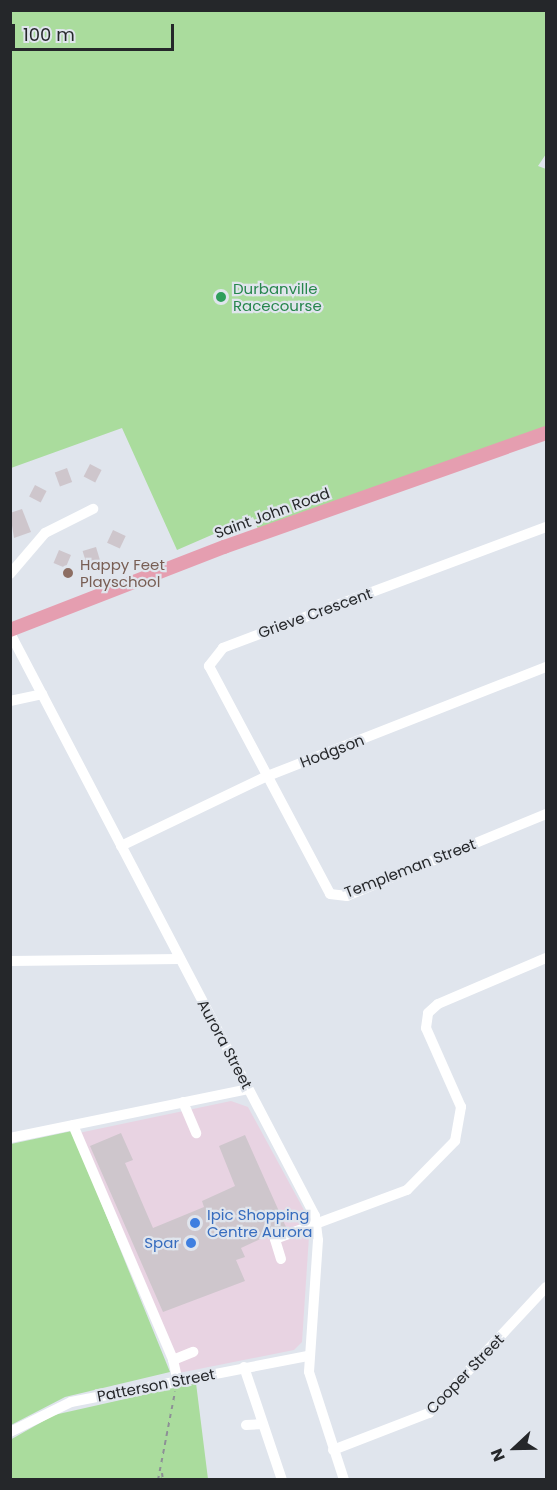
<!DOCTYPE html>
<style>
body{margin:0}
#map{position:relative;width:557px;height:1490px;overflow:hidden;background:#e0e5ed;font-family:Poppins,sans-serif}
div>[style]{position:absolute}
.commercial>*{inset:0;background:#e8d3e2}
.green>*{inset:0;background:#aadc9d}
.building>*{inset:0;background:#cec6cc;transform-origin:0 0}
.path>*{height:2px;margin-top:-1px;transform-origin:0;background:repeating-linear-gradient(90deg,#8d9096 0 4.5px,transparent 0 9px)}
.minor>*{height:10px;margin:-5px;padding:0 5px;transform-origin:5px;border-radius:5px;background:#fff}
.major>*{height:14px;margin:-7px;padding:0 7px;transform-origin:7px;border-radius:7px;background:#e59eb0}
.dots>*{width:16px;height:16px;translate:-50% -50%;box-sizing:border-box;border:3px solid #e0e5ed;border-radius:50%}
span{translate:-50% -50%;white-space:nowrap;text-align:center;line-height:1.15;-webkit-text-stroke:4.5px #e0e5ed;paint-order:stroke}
.leisure-label{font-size:15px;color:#27864d}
.left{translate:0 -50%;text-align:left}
.street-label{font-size:15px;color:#25272a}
.education-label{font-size:15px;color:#785e54}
.shop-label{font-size:15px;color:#366cbe}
.right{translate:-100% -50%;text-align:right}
.frame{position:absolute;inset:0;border:12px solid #25272a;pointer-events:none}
.north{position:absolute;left:485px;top:1418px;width:60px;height:60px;-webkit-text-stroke:4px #e0e5ed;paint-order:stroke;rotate:248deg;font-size:16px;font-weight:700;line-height:24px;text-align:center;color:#25272a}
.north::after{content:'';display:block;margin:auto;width:21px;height:27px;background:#25272a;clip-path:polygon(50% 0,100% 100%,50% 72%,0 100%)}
.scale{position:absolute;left:12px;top:24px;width:162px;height:27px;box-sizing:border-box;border:3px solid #25272a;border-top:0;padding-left:8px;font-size:18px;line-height:21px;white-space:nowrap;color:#25272a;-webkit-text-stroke:4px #e0e5ed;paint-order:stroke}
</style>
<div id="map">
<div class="commercial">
<div style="clip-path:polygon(231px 1101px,248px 1107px,310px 1221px,302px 1342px,294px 1350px,174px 1374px,74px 1134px)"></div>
</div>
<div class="green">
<div style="clip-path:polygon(10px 11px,546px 11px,546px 154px,538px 166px,546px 169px,546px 427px,258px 529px,253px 517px,177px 550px,122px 428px,11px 468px)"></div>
<div style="clip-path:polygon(72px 1131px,170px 1372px,65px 1397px,11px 1425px,11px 1144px)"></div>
<div style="clip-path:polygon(196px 1383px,208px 1479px,11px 1479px,10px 1440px,54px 1415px)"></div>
</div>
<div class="building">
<div style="left:90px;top:464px;width:13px;height:14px;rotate:27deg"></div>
<div style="left:67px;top:468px;width:15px;height:13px;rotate:70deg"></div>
<div style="left:35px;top:485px;width:13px;height:13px;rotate:27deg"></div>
<div style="clip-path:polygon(22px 509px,31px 532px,14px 538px,10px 513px)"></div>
<div style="left:113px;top:530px;width:14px;height:14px;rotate:25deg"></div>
<div style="left:96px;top:547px;width:14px;height:14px;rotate:73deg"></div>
<div style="left:59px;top:550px;width:13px;height:14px;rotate:23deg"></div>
<div style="clip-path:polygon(121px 1133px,133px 1160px,125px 1163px,153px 1228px,204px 1207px,202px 1201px,235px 1186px,219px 1146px,245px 1135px,286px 1227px,241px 1248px,245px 1257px,236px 1260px,245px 1281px,163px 1312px,90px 1146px)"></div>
</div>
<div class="path">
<div style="left:162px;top:1473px;width:7px;rotate:82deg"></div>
<div style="left:158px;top:1480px;width:90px;rotate:-79.1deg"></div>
</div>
<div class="minor">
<div style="left:546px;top:527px;width:345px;rotate:159.5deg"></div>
<div style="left:223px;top:648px;width:23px;rotate:128deg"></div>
<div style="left:209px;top:666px;width:258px;rotate:62deg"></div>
<div style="left:330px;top:894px;width:17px;rotate:7deg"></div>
<div style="left:347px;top:896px;width:215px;rotate:-22.4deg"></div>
<div style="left:10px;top:574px;width:54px;rotate:-49.5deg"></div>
<div style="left:45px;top:533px;width:54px;rotate:-26.6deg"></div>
<div style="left:10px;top:633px;width:658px;rotate:62.38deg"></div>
<div style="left:315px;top:1216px;width:24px;rotate:83deg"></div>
<div style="left:318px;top:1240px;width:132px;rotate:93.9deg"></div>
<div style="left:309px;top:1372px;width:114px;rotate:72deg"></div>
<div style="left:10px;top:701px;width:33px;rotate:-12deg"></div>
<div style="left:121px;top:846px;width:160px;rotate:-25.6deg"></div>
<div style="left:265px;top:777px;width:302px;rotate:-21.4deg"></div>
<div style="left:10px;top:961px;width:170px;rotate:-0.7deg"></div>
<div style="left:183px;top:1102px;width:34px;rotate:67deg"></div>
<div style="left:73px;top:1125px;width:255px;rotate:66.9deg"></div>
<div style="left:173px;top:1360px;width:22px;rotate:77deg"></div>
<div style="left:10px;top:1138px;width:243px;rotate:-11.6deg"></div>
<div style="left:281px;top:1259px;width:21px;rotate:-107deg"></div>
<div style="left:275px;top:1239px;width:141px;rotate:-20.4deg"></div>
<div style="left:407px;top:1190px;width:69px;rotate:-45.6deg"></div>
<div style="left:455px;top:1141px;width:35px;rotate:-80deg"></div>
<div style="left:461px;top:1107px;width:86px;rotate:-113.9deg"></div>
<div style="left:426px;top:1028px;width:15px;rotate:-82deg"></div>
<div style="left:428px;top:1013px;width:13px;rotate:-42deg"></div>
<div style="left:438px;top:1004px;width:117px;rotate:-23.1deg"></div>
<div style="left:173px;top:1360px;width:22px;rotate:-22deg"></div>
<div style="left:244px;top:1367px;width:119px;rotate:71.4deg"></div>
<div style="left:246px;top:1425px;width:17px;rotate:-3deg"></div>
<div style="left:10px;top:1432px;width:68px;rotate:-26.2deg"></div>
<div style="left:71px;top:1402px;width:241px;rotate:-11deg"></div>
<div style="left:333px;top:1450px;width:103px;rotate:-21.1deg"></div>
<div style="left:429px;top:1413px;width:172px;rotate:-47.1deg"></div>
</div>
<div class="major">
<div style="left:10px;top:630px;width:230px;rotate:-21.2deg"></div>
<div style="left:224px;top:547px;width:342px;rotate:-19.5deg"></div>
</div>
<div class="dots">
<div style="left:221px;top:297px;background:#2e9e5b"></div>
<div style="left:68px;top:573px;background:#8d6e63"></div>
<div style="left:195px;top:1223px;background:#3f7fe0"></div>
<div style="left:191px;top:1243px;background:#3f7fe0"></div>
</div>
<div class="leisure-label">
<span class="left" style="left:233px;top:297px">Durbanville<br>Racecourse</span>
</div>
<div class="street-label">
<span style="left:272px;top:513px;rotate:-20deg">Saint John Road</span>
<span style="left:315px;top:613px;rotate:-20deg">Grieve Crescent</span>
<span style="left:332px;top:751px;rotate:-21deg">Hodgson</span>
<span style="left:410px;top:868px;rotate:-21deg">Templeman Street</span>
<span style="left:225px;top:1044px;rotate:62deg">Aurora Street</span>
<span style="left:465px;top:1374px;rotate:-46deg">Cooper Street</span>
<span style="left:156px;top:1385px;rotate:-11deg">Patterson Street</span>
</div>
<div class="education-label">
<span class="left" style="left:80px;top:573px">Happy Feet<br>Playschool</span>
</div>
<div class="shop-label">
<span class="left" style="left:207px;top:1223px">Ipic Shopping<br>Centre Aurora</span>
<span class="right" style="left:179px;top:1243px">Spar</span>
</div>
<div class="frame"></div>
<div class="north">N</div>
<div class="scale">100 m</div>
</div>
